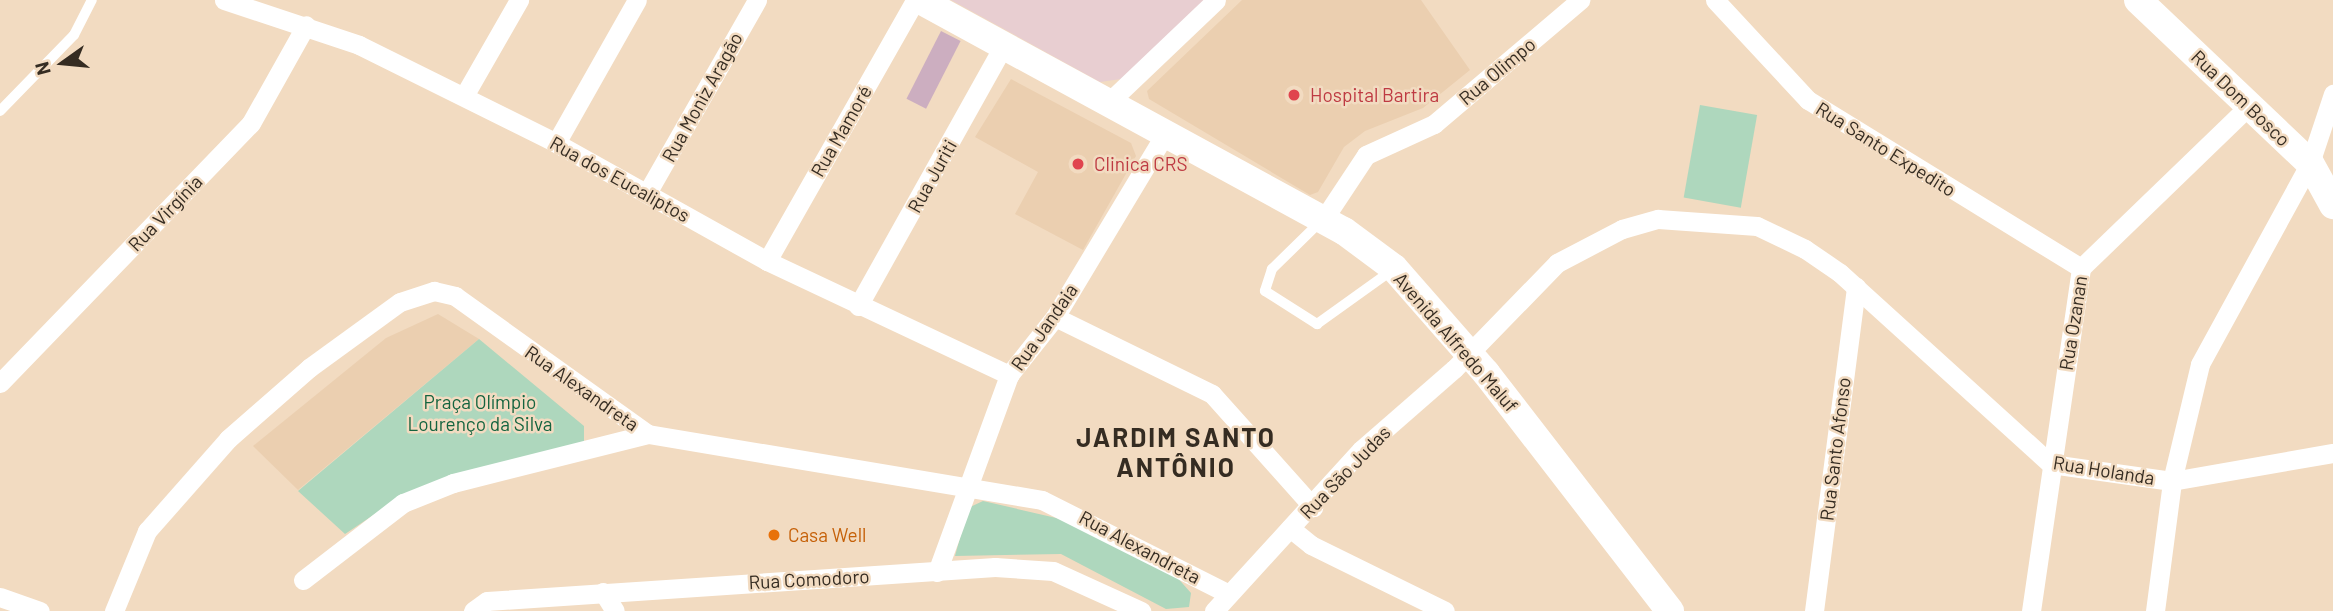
<!DOCTYPE html>
<meta charset="utf-8">
<style>
body{margin:0}
#map{position:relative;width:2333px;height:611px;overflow:hidden;background:#f2dbc1;font-family:Barlow,sans-serif}
div>[style]{position:absolute}
.built>*{inset:0;background:#ebcfb0}
.education>*{inset:0;background:#e8ced1}
.green>*{inset:0;background:#aed7bd;transform-origin:0 0}
.building>*{inset:0;background:#ccaec0;transform-origin:0 0}
.lane>*{height:10px;margin:-5px;padding:0 5px;transform-origin:5px;border-radius:5px;background:#fff}
.street>*{height:19px;margin:-9.5px;padding:0 9.5px;transform-origin:9.5px;border-radius:9.5px;background:#fff}
.secondary>*{height:28px;margin:-14px;padding:0 14px;transform-origin:14px;border-radius:14px;background:#fff}
.dots>*{width:19px;height:19px;translate:-50% -50%;box-sizing:border-box;border:4px solid #f2dbc1;border-radius:50%}
span{translate:-50% -50%;white-space:nowrap;text-align:center;line-height:1.15;-webkit-text-stroke:5px #f2dbc1;paint-order:stroke}
.street-label{font-size:19px;color:#352c22}
.health-label{font-size:19px;color:#be3a42}
.left{translate:0 -50%;text-align:left}
.park-label{font-size:19px;color:#14643f}
.food-label{font-size:19px;color:#c56008}
.district-label{font-size:26px;color:#352c22;font-weight:700;letter-spacing:2px}
.north{position:absolute;left:28px;top:28px;width:70px;height:70px;-webkit-text-stroke:5px #f2dbc1;paint-order:stroke;rotate:255deg;font-size:19px;font-weight:700;line-height:28px;text-align:center;color:#352c22}
.north::after{content:'';display:block;margin:auto;width:24px;height:32px;background:#352c22;clip-path:polygon(50% 0,100% 100%,50% 72%,0 100%)}
</style>
<div id="map">
<div class="built">
<div style="clip-path:polygon(1242px 0,1421px 0,1470px 70px,1423px 108px,1365px 131px,1344px 147px,1318px 192px,1310px 195px,1149px 99px,1147px 91px)"></div>
<div style="clip-path:polygon(1011px 79px,1131px 143px,1136px 156px,1083px 250px,1015px 214px,1038px 172px,975px 137px)"></div>
<div style="clip-path:polygon(438px 314px,479px 339px,298px 490px,253px 446px,386px 338px)"></div>
</div>
<div class="education">
<div style="clip-path:polygon(951px 0,1204px 0,1121px 79px,1100px 82px)"></div>
</div>
<div class="green">
<div style="left:1700px;top:105px;width:58px;height:94px;rotate:10deg"></div>
<div style="clip-path:polygon(479px 339px,584px 426px,584px 444px,390px 504px,345px 534px,298px 491px)"></div>
<div style="clip-path:polygon(983px 501px,1065px 520px,1175px 575px,1191px 593px,1189px 607px,1166px 609px,1061px 554px,955px 556px,968px 508px)"></div>
</div>
<div class="building">
<div style="left:941px;top:31px;width:22px;height:76px;rotate:27deg"></div>
</div>
<div class="lane">
<div style="left:0;top:111px;width:106px;rotate:-45.8deg"></div>
<div style="left:74px;top:35px;width:39px;rotate:-63deg"></div>
<div style="left:1321px;top:221px;width:69px;rotate:135.6deg"></div>
<div style="left:1272px;top:269px;width:23px;rotate:108deg"></div>
<div style="left:1265px;top:291px;width:62px;rotate:32.4deg"></div>
<div style="left:1317px;top:324px;width:91px;rotate:-35.6deg"></div>
</div>
<div class="street">
<div style="left:224px;top:0;width:142px;rotate:18.4deg"></div>
<div style="left:359px;top:45px;width:220px;rotate:26.4deg"></div>
<div style="left:556px;top:143px;width:242px;rotate:29.2deg"></div>
<div style="left:767px;top:261px;width:268px;rotate:25.2deg"></div>
<div style="left:1715px;top:0;width:137px;rotate:47.1deg"></div>
<div style="left:1808px;top:100px;width:321px;rotate:31.6deg"></div>
<div style="left:464px;top:96px;width:111px;rotate:-60.2deg"></div>
<div style="left:1108px;top:103px;width:149px;rotate:-43.6deg"></div>
<div style="left:556px;top:143px;width:164px;rotate:-60.5deg"></div>
<div style="left:647px;top:193px;width:222px;rotate:-60.3deg"></div>
<div style="left:1323px;top:220px;width:78px;rotate:-56.5deg"></div>
<div style="left:1366px;top:155px;width:75px;rotate:-24.5deg"></div>
<div style="left:1434px;top:124px;width:192px;rotate:-40.3deg"></div>
<div style="left:767px;top:261px;width:300px;rotate:-60.4deg"></div>
<div style="left:858px;top:306px;width:299px;rotate:-60.8deg"></div>
<div style="left:1055px;top:317px;width:175px;rotate:26.1deg"></div>
<div style="left:1212px;top:394px;width:152px;rotate:48.2deg"></div>
<div style="left:0;top:383px;width:361px;rotate:-46deg"></div>
<div style="left:251px;top:123px;width:112px;rotate:-60.7deg"></div>
<div style="left:1290px;top:528px;width:27px;rotate:39deg"></div>
<div style="left:1311px;top:545px;width:149px;rotate:26.2deg"></div>
<div style="left:937px;top:572px;width:210px;rotate:-69.9deg"></div>
<div style="left:1009px;top:375px;width:74px;rotate:-51.6deg"></div>
<div style="left:1055px;top:317px;width:214px;rotate:-59deg"></div>
<div style="left:303px;top:580px;width:126px;rotate:-37.6deg"></div>
<div style="left:403px;top:503px;width:54px;rotate:-21.8deg"></div>
<div style="left:453px;top:483px;width:201px;rotate:-14.1deg"></div>
<div style="left:603px;top:592px;width:22px;rotate:58deg"></div>
<div style="left:0;top:597px;width:42px;rotate:19.3deg"></div>
<div style="left:114px;top:611px;width:87px;rotate:-67.6deg"></div>
<div style="left:147px;top:531px;width:123px;rotate:-48.6deg"></div>
<div style="left:228px;top:439px;width:108px;rotate:-41.2deg"></div>
<div style="left:309px;top:368px;width:112px;rotate:-36deg"></div>
<div style="left:400px;top:302px;width:36px;rotate:-18deg"></div>
<div style="left:434px;top:291px;width:22px;rotate:13deg"></div>
<div style="left:455px;top:296px;width:237px;rotate:35.6deg"></div>
<div style="left:648px;top:434px;width:399px;rotate:9.5deg"></div>
<div style="left:1042px;top:500px;width:207px;rotate:26.7deg"></div>
<div style="left:473px;top:611px;width:17px;rotate:-36deg"></div>
<div style="left:487px;top:601px;width:509px;rotate:-3.83deg"></div>
<div style="left:995px;top:567px;width:58px;rotate:3.9deg"></div>
<div style="left:1053px;top:571px;width:97px;rotate:24.4deg"></div>
<div style="left:1214px;top:611px;width:218px;rotate:-47.6deg"></div>
<div style="left:1361px;top:450px;width:123px;rotate:-41.1deg"></div>
<div style="left:1454px;top:369px;width:148px;rotate:-45.8deg"></div>
<div style="left:1557px;top:263px;width:73px;rotate:-27.6deg"></div>
<div style="left:1622px;top:229px;width:37px;rotate:-16deg"></div>
<div style="left:1658px;top:219px;width:99px;rotate:4deg"></div>
<div style="left:1757px;top:226px;width:53px;rotate:25.6deg"></div>
<div style="left:1805px;top:249px;width:42px;rotate:34.4deg"></div>
<div style="left:1840px;top:273px;width:285px;rotate:42.2deg"></div>
<div style="left:2051px;top:464px;width:122px;rotate:8deg"></div>
<div style="left:2172px;top:481px;width:163px;rotate:-9.9deg"></div>
<div style="left:1814px;top:611px;width:327px;rotate:-82.6deg"></div>
<div style="left:2031px;top:611px;width:347px;rotate:-81.7deg"></div>
<div style="left:2081px;top:268px;width:235px;rotate:-44deg"></div>
<div style="left:2155px;top:611px;width:131px;rotate:-82.5deg"></div>
<div style="left:2172px;top:481px;width:120px;rotate:-76.5deg"></div>
<div style="left:2200px;top:364px;width:229px;rotate:-61.3deg"></div>
<div style="left:2310px;top:163px;width:73px;rotate:-71.6deg"></div>
</div>
<div class="secondary">
<div style="left:920px;top:0;width:483px;rotate:28.6deg"></div>
<div style="left:1344px;top:231px;width:62px;rotate:36.5deg"></div>
<div style="left:1394px;top:268px;width:140px;rotate:48.8deg"></div>
<div style="left:1486px;top:373px;width:301px;rotate:52.3deg"></div>
<div style="left:2138px;top:0;width:237px;rotate:43.5deg"></div>
<div style="left:2310px;top:163px;width:48px;rotate:61.3deg"></div>
</div>
<div class="dots">
<div style="left:1294px;top:95px;background:#e0444e"></div>
<div style="left:1078px;top:164px;background:#e0444e"></div>
<div style="left:774px;top:535px;background:#e8710a"></div>
</div>
<div class="street-label">
<span style="left:1497px;top:71px;rotate:-40deg">Rua Olimpo</span>
<span style="left:702px;top:97px;rotate:-61deg">Rua Moniz Aragão</span>
<span style="left:2241px;top:98px;rotate:44deg">Rua Dom Bosco</span>
<span style="left:841px;top:131px;rotate:-60deg">Rua Mamoré</span>
<span style="left:1886px;top:149px;rotate:32deg">Rua Santo Expedito</span>
<span style="left:932px;top:176px;rotate:-61deg">Rua Juriti</span>
<span style="left:620px;top:179px;rotate:29deg">Rua dos Eucaliptos</span>
<span style="left:165px;top:213px;rotate:-46deg">Rua Virgínia</span>
<span style="left:2073px;top:323px;rotate:-81deg">Rua Ozanan</span>
<span style="left:1044px;top:327px;rotate:-55deg">Rua Jandaia</span>
<span style="left:1456px;top:342px;rotate:49deg">Avenida Alfredo Maluf</span>
<span style="left:582px;top:388px;rotate:35deg">Rua Alexandreta</span>
<span style="left:1835px;top:449px;rotate:-83deg">Rua Santo Afonso</span>
<span style="left:2104px;top:470px;rotate:9deg">Rua Holanda</span>
<span style="left:1345px;top:472px;rotate:-46deg">Rua São Judas</span>
<span style="left:1140px;top:547px;rotate:28deg">Rua Alexandreta</span>
<span style="left:809px;top:579px;rotate:-3deg">Rua Comodoro</span>
</div>
<div class="health-label">
<span class="left" style="left:1310px;top:95px">Hospital Bartira</span>
<span class="left" style="left:1094px;top:164px">Clinica CRS</span>
</div>
<div class="park-label">
<span style="left:480px;top:413px">Praça Olímpio<br>Lourenço da Silva</span>
</div>
<div class="food-label">
<span class="left" style="left:788px;top:535px">Casa Well</span>
</div>
<div class="district-label">
<span style="left:1176px;top:452px">JARDIM SANTO<br>ANTÔNIO</span>
</div>
<div class="north">N</div>
</div>
